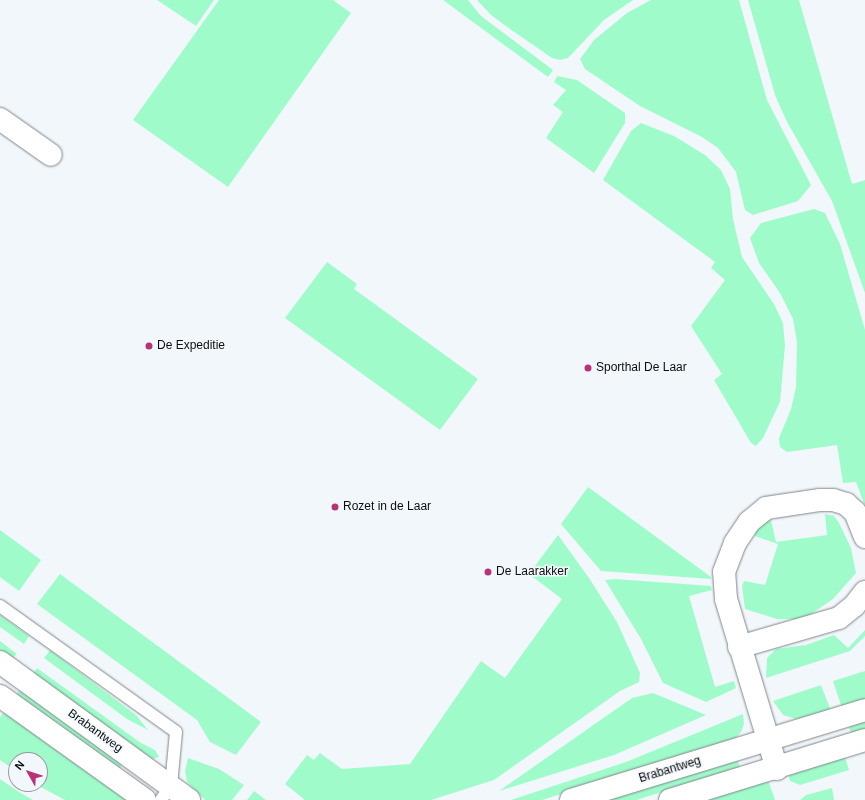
<!DOCTYPE html>
<style>
body{margin:0}
#map{position:relative;width:865px;height:800px;overflow:hidden;background:#f2f7fc;font-family:Arial,sans-serif}
div>[style]{position:absolute}
.green>*{inset:0;background:#9ffcca;transform-origin:0 0}
.roads{filter:drop-shadow(0 0 1px #81858a) drop-shadow(0 0 1px #81858a)}
.service>*{height:12px;margin:-6px;padding:0 6px;transform-origin:6px;border-radius:6px;background:#fff}
.minor>*{height:22px;margin:-11px;padding:0 11px;transform-origin:11px;border-radius:11px;background:#fff}
.tertiary>*{height:22px;margin:-11px;padding:0 11px;transform-origin:11px;border-radius:11px;background:#fff}
.dots>*{width:11px;height:11px;translate:-50% -50%;box-sizing:border-box;border:2px solid #f2f7fc;border-radius:50%}
span{translate:-50% -50%;white-space:nowrap;text-align:center;line-height:1.15;-webkit-text-stroke:3px #f2f7fc;paint-order:stroke}
.poi-label{font-size:12px;color:#0c0e0f}
.left{translate:0 -50%;text-align:left}
.street-label{font-size:12px;color:#0c0e0f}
.north{position:absolute;left:8px;top:752px;width:40px;height:40px;box-sizing:border-box;background:#f2f7fc;border:1px solid #969a9d;border-radius:50%;rotate:309deg;font-size:11px;font-weight:700;line-height:16px;text-align:center;color:#0c0e0f}
.north::after{content:'';display:block;margin:auto;width:14px;height:18px;background:#b73277;clip-path:polygon(50% 0,100% 100%,50% 72%,0 100%)}
</style>
<div id="map">
<div class="green">
<div style="clip-path:polygon(157px 0,214px 0,196px 26px)"></div>
<div style="clip-path:polygon(219px 0,333px 0,351px 13px,228px 187px,133px 120px)"></div>
<div style="clip-path:polygon(443px 0,468px 0,481px 16px,553px 70px,548px 77px)"></div>
<div style="clip-path:polygon(477px 0,633px 0,604px 20px,568px 58px,560px 60px,552px 58px,510px 29px,491px 15px)"></div>
<div style="clip-path:polygon(651px 0,739px 0,767px 100px,811px 185px,798px 201px,753px 215px,745px 210px,736px 172px,718px 148px,702px 137px,640px 106px,585px 69px,580px 59px,594px 40px,627px 13px)"></div>
<div style="clip-path:polygon(748px 0,799px 0,852px 184px,865px 180px,865px 293px,832px 201px,786px 120px,775px 95px)"></div>
<div style="clip-path:polygon(557px 76px,577px 80px,625px 113px,625px 123px,594px 173px,546px 138px,563px 112px,553px 105px,566px 90px,554px 82px)"></div>
<div style="clip-path:polygon(641px 123px,674px 136px,705px 155px,721px 170px,730px 189px,733px 219px,742px 257px,774px 304px,783px 323px,785px 345px,780px 402px,763px 438px,756px 446px,751px 443px,714px 380px,722px 374px,691px 326px,725px 280px,711px 268px,715px 262px,603px 180px,631px 131px)"></div>
<div style="clip-path:polygon(814px 209px,825px 213px,840px 244px,865px 330px,865px 506px,856px 482px,843px 483px,837px 445px,787px 452px,780px 447px,779px 438px,791px 409px,796px 387px,797px 342px,793px 319px,780px 293px,759px 263px,750px 238px,761px 223px)"></div>
<div style="clip-path:polygon(327px 262px,357px 284px,354px 289px,478px 379px,440px 430px,285px 318px)"></div>
<div style="clip-path:polygon(588px 487px,711px 577px,711px 579px,601px 571px,561px 524px)"></div>
<div style="clip-path:polygon(825px 514px,834px 516px,839px 523px,851px 548px,856px 573px,833px 599px,804px 619px,777px 619px,745px 609px,742px 586px,744px 581px,765px 585px,778px 544px,755px 536px,755px 531px,762px 522px,771px 520px,776px 542px,827px 535px)"></div>
<div style="clip-path:polygon(0 530px,41px 560px,19px 591px,0 577px)"></div>
<div style="clip-path:polygon(558px 535px,589px 578px,617px 622px,640px 673px,639px 682px,620px 691px,494px 780px,431px 800px,305px 800px,285px 784px,307px 755px,314px 760px,320px 753px,342px 769px,410px 764px,481px 661px,505px 678px,562px 599px,529px 574px)"></div>
<div style="clip-path:polygon(60px 574px,261px 722px,236px 755px,210px 742px,197px 720px,37px 604px)"></div>
<div style="clip-path:polygon(615px 579px,711px 586px,712px 590px,689px 596px,715px 687px,734px 681px,736px 688px,706px 702px,663px 683px,641px 639px,605px 580px)"></div>
<div style="clip-path:polygon(0 615px,29px 636px,24px 644px,0 627px)"></div>
<div style="clip-path:polygon(865px 630px,865px 636px,850px 651px,766px 678px,767px 658px,776px 649px,806px 645px,834px 635px,848px 648px)"></div>
<div style="clip-path:polygon(0 641px,17px 654px,11px 659px,0 653px)"></div>
<div style="clip-path:polygon(50px 650px,136px 715px,148px 730px,127px 719px,44px 658px)"></div>
<div style="clip-path:polygon(37px 668px,141px 743px,155px 750px,159px 757px,152px 759px,32px 675px)"></div>
<div style="clip-path:polygon(865px 671px,865px 699px,842px 708px,833px 681px)"></div>
<div style="clip-path:polygon(821px 685px,831px 711px,796px 719px,783px 715px,773px 701px)"></div>
<div style="left:21px;top:688px;width:127px;height:11px;rotate:36deg"></div>
<div style="clip-path:polygon(653px 693px,706px 715px,614px 755px,499px 791px,632px 698px)"></div>
<div style="clip-path:polygon(6px 710px,128px 800px,65px 800px,35px 784px,40px 784px,40px 760px,16px 760px,16px 771px,0 760px,0 717px)"></div>
<div style="clip-path:polygon(743px 714px,744px 724px,741px 732px,733px 741px,726px 743px,542px 800px,511px 800px,626px 762px)"></div>
<div style="clip-path:polygon(865px 718px,865px 729px,851px 734px,848px 723px)"></div>
<div style="clip-path:polygon(844px 754px,849px 770px,800px 785px,790px 781px,788px 771px)"></div>
<div style="clip-path:polygon(188px 758px,219px 769px,244px 785px,232px 800px,205px 800px,187px 782px,185px 771px)"></div>
<div style="clip-path:polygon(737px 758px,740px 768px,636px 800px,598px 800px)"></div>
<div style="clip-path:polygon(767px 777px,775px 800px,692px 800px)"></div>
<div style="clip-path:polygon(0 779px,19px 792px,33px 800px,0 800px)"></div>
<div style="clip-path:polygon(832px 788px,834px 800px,800px 800px,806px 795px)"></div>
<div style="clip-path:polygon(254px 791px,266px 800px,247px 800px)"></div>
</div>
<div class="roads">
<div class="service">
<div style="left:0;top:606px;width:216px;rotate:35.6deg"></div>
<div style="left:176px;top:732px;width:54px;rotate:95.3deg"></div>
<div style="left:171px;top:786px;width:17px;rotate:126deg"></div>
</div>
<div class="minor">
<div style="left:0;top:119px;width:62px;rotate:35.2deg"></div>
<div style="left:739px;top:647px;width:104px;rotate:-16.2deg"></div>
<div style="left:839px;top:618px;width:19px;rotate:-39deg"></div>
<div style="left:854px;top:606px;width:18px;rotate:-52deg"></div>
<div style="left:777px;top:769px;width:177px;rotate:-106.7deg"></div>
<div style="left:726px;top:599px;width:27px;rotate:-94deg"></div>
<div style="left:724px;top:572px;width:31px;rotate:-69deg"></div>
<div style="left:735px;top:543px;width:25px;rotate:-56deg"></div>
<div style="left:749px;top:522px;width:22px;rotate:-39deg"></div>
<div style="left:766px;top:508px;width:55px;rotate:-8.4deg"></div>
<div style="left:820px;top:500px;width:13px"></div>
<div style="left:833px;top:500px;width:14px;rotate:17deg"></div>
<div style="left:846px;top:504px;width:12px;rotate:42deg"></div>
<div style="left:855px;top:512px;width:27px;rotate:68deg"></div>
</div>
<div class="tertiary">
<div style="left:0;top:662px;width:234px;rotate:36.1deg"></div>
<div style="left:0;top:696px;width:178px;rotate:35.6deg"></div>
<div style="left:571px;top:800px;width:307px;rotate:-17deg"></div>
<div style="left:670px;top:800px;width:204px;rotate:-17.1deg"></div>
</div>
</div>
<div class="dots">
<div style="left:149px;top:346px;background:#b73277"></div>
<div style="left:588px;top:368px;background:#b73277"></div>
<div style="left:335px;top:507px;background:#b73277"></div>
<div style="left:488px;top:572px;background:#b73277"></div>
</div>
<div class="poi-label">
<span class="left" style="left:157px;top:346px">De Expeditie</span>
<span class="left" style="left:596px;top:368px">Sporthal De Laar</span>
<span class="left" style="left:343px;top:507px">Rozet in de Laar</span>
<span class="left" style="left:496px;top:572px">De Laarakker</span>
</div>
<div class="street-label">
<span style="left:95px;top:731px;rotate:36deg">Brabantweg</span>
<span style="left:670px;top:770px;rotate:-17deg">Brabantweg</span>
</div>
<div class="north">N</div>
</div>
